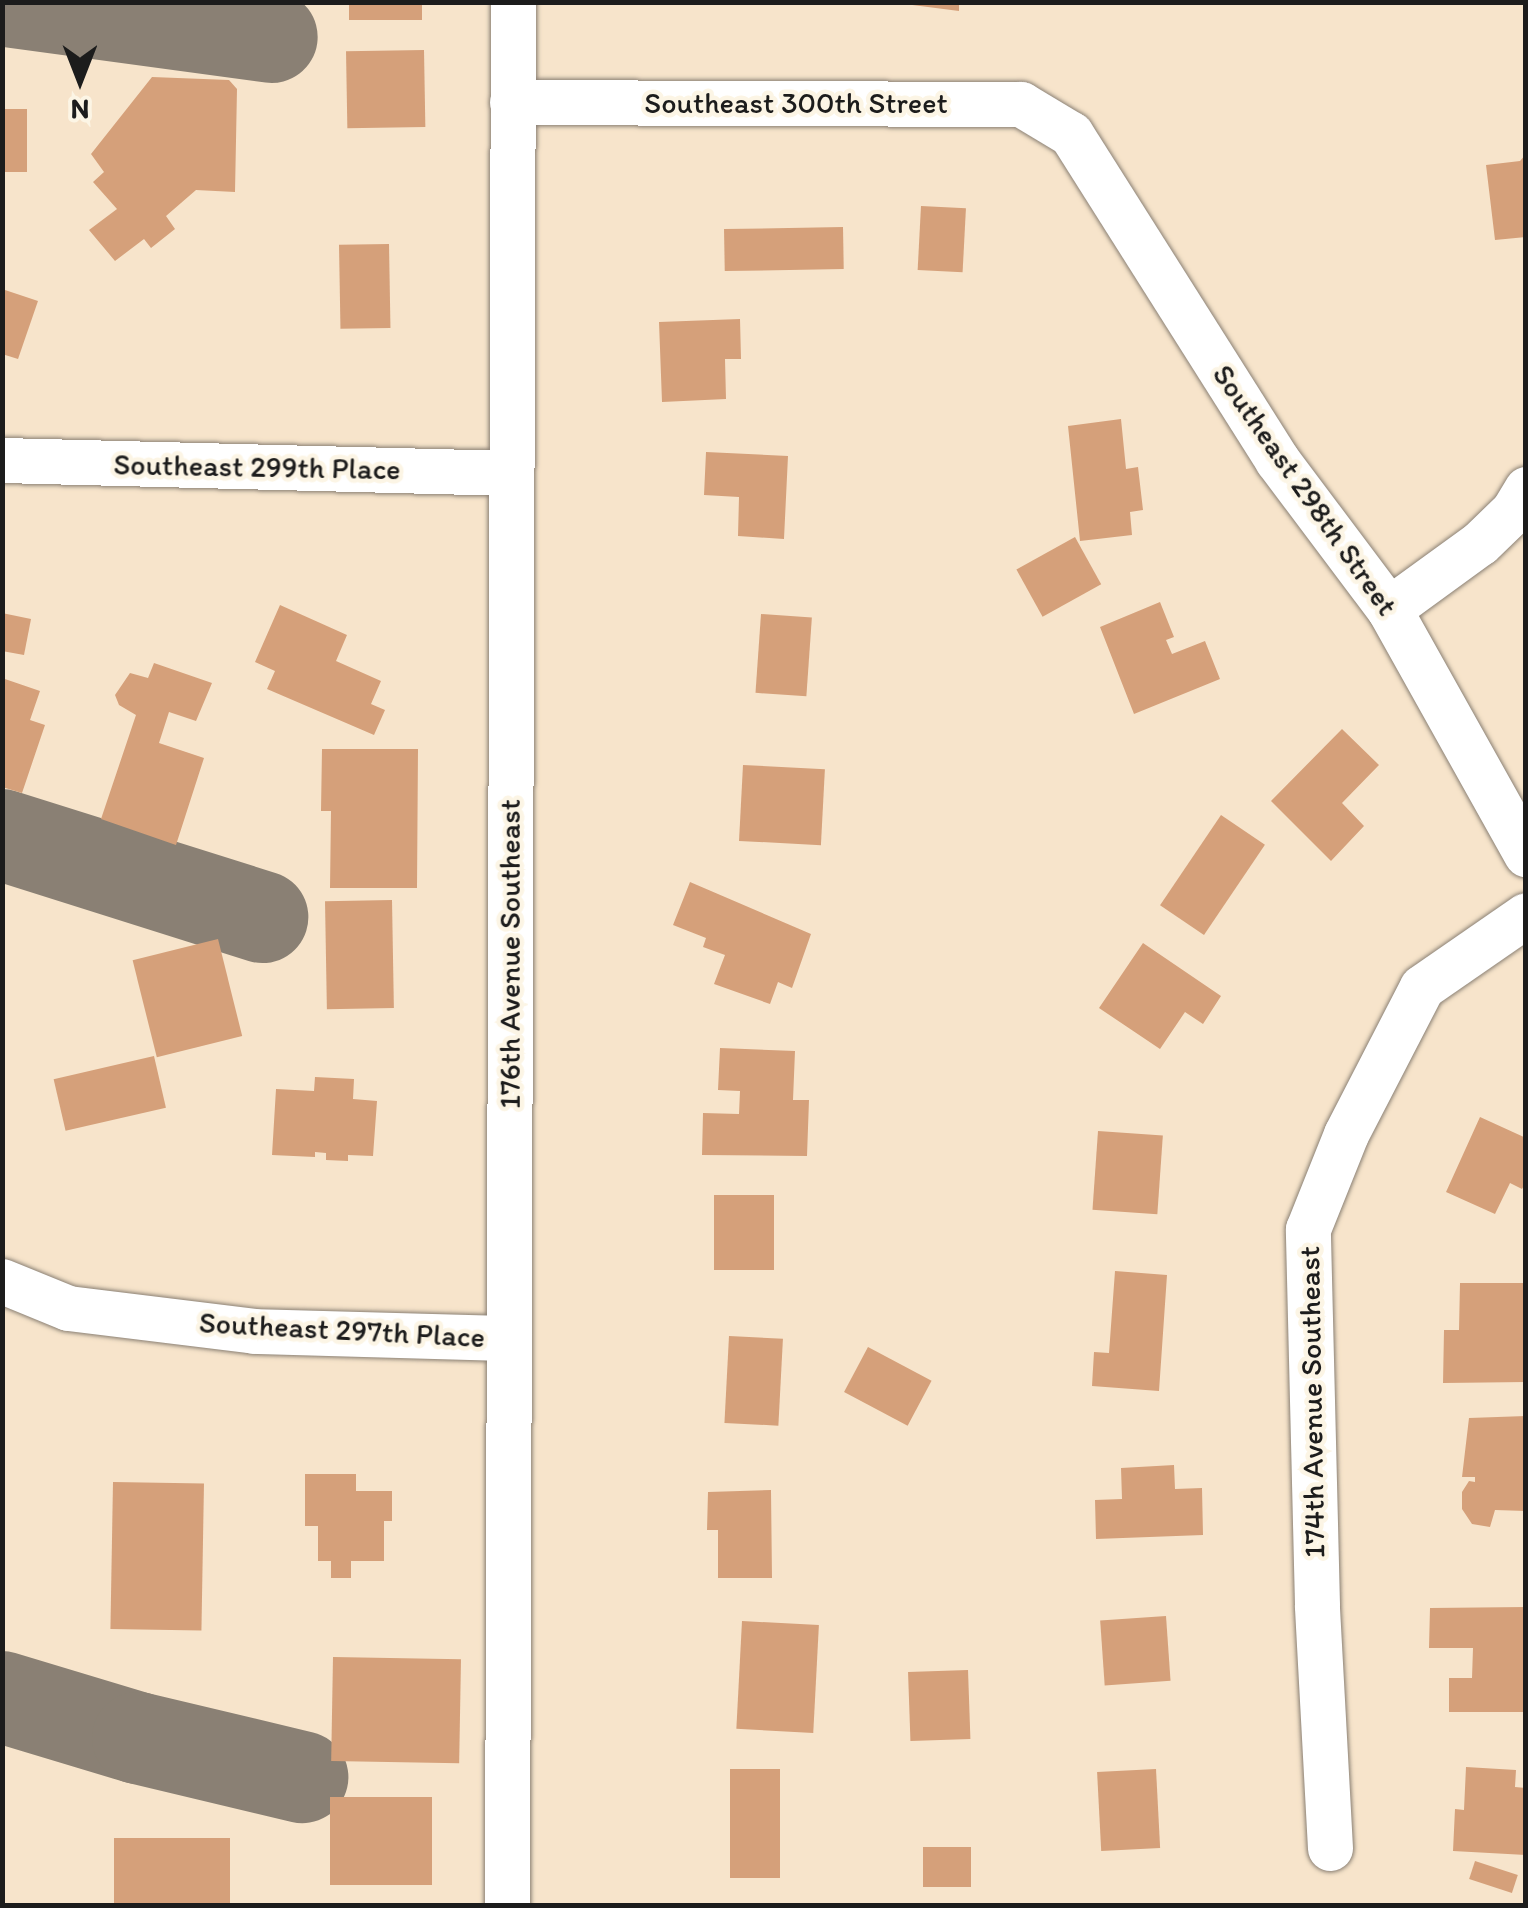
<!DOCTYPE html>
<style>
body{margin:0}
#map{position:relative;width:1528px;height:1908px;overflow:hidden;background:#f7e4cb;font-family:Itim,sans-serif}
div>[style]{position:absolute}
.taxiway>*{height:92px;margin:-46px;padding:0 46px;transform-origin:46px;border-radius:46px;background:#8a8074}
.building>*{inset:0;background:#d5a07a;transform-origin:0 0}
.roads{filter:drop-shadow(0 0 2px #8a8074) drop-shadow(0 0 2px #8a8074)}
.minor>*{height:45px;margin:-22.5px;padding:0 22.5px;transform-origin:22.5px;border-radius:22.5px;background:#fff}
span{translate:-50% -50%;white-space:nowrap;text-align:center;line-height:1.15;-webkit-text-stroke:9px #fcf5e5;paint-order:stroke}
.street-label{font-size:30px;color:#1c1c1c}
.frame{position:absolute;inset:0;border:5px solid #1c1c1c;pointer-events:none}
.north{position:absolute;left:30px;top:30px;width:100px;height:100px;-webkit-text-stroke:8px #fcf5e5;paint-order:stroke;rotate:180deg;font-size:28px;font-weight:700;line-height:40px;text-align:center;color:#1c1c1c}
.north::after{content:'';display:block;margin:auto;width:35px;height:45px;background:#1c1c1c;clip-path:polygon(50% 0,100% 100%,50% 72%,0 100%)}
</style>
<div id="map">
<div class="taxiway">
<div style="left:13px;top:2px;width:261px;rotate:7.7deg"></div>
<div style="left:2px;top:835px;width:273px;rotate:17.5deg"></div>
<div style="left:2px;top:1697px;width:142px;rotate:16.8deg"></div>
<div style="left:138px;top:1738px;width:169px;rotate:13.4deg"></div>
</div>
<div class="building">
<div style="left:349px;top:2px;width:73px;height:18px"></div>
<div style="clip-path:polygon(889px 2px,959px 2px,959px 11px)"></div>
<div style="left:424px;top:50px;width:77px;height:78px;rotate:89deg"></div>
<div style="clip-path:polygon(152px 77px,229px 80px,237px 89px,235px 192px,196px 190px,166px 216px,175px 229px,151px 248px,144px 239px,115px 261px,89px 230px,117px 209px,93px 182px,104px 172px,91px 154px)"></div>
<div style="left:2px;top:109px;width:25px;height:63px"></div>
<div style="clip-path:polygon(1526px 154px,1526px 237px,1495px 240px,1486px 165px,1520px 161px)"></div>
<div style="left:921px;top:206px;width:45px;height:64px;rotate:3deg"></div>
<div style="left:843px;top:227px;width:42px;height:119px;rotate:89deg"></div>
<div style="left:389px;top:244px;width:84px;height:50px;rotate:89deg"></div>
<div style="clip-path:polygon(2px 289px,38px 301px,18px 359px,2px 354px)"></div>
<div style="clip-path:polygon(740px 319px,741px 359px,725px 359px,726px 399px,662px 402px,659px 322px)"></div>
<div style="clip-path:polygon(1121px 419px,1126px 469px,1138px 467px,1143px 510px,1130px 512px,1132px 535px,1080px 541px,1068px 426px)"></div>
<div style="clip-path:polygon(706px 452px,788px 456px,784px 539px,738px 536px,739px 497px,704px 495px)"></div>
<div style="left:1075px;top:537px;width:54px;height:67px;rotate:61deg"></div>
<div style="clip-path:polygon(1160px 602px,1174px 637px,1166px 640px,1172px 654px,1205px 641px,1220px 679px,1134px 714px,1100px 627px)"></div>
<div style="clip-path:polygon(280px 605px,347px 635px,336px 661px,381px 681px,371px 704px,385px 710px,374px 735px,267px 689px,275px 671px,255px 662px)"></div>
<div style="clip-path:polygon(2px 613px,31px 619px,24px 655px,2px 651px)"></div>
<div style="left:761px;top:614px;width:51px;height:79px;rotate:4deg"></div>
<div style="clip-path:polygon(154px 663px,212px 683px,196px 721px,169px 712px,159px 743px,204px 758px,176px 845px,101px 819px,136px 715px,119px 705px,115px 695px,130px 673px,148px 678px)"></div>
<div style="clip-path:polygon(2px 678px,40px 691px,30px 720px,45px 725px,22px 793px,2px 787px)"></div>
<div style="clip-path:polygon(1342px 729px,1379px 765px,1342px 803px,1364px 826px,1331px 861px,1271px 801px)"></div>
<div style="clip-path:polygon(322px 749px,418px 749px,417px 888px,330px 888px,331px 811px,321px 811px)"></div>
<div style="left:743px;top:765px;width:82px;height:76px;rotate:3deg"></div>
<div style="left:1221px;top:815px;width:53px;height:109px;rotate:34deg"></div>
<div style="clip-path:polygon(690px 882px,811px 934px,792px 988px,778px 982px,770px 1004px,714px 984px,725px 955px,703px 947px,706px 938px,673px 925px)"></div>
<div style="left:392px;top:900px;width:108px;height:67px;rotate:89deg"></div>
<div style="left:218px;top:939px;width:100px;height:88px;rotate:76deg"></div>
<div style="clip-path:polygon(1143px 943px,1221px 996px,1203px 1024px,1185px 1012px,1160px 1049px,1099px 1008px)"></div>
<div style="clip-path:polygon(720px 1048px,795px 1051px,793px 1100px,809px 1100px,807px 1156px,702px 1155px,703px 1113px,739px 1114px,740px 1091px,718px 1090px)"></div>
<div style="left:154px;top:1056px;width:53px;height:103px;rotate:77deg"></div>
<div style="clip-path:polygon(315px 1077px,354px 1079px,353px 1099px,377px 1101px,373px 1156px,348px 1155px,348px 1161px,326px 1160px,326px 1153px,315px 1152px,315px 1157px,272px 1155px,276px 1089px,314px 1091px)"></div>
<div style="clip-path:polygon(1480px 1117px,1526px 1138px,1526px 1182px,1522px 1189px,1510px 1183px,1495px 1214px,1446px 1192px)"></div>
<div style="left:1098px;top:1131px;width:65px;height:79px;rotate:4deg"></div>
<div style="left:714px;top:1195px;width:60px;height:75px"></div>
<div style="clip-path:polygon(1115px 1271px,1167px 1275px,1159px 1391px,1092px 1386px,1094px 1352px,1109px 1353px)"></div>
<div style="clip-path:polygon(1460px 1283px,1526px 1283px,1526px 1382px,1443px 1383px,1444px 1330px,1459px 1330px)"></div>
<div style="left:729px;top:1336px;width:54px;height:87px;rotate:3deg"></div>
<div style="left:868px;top:1347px;width:72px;height:51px;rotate:28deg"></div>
<div style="clip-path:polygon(1526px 1416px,1526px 1511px,1495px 1510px,1490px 1527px,1472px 1524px,1462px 1509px,1462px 1492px,1469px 1481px,1475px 1482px,1475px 1477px,1462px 1477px,1469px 1418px)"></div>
<div style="clip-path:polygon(1174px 1465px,1175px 1489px,1202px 1488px,1203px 1535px,1096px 1539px,1095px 1500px,1122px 1499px,1121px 1468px)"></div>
<div style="clip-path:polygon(305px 1474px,356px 1474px,356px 1491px,392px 1491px,392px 1521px,384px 1521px,384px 1561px,351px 1561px,351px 1578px,331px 1578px,331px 1561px,318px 1561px,318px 1526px,305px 1526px)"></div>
<div style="left:113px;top:1482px;width:91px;height:147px;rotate:1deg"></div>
<div style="clip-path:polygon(771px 1490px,772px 1578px,718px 1578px,718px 1530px,707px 1530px,708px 1492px)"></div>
<div style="clip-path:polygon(1526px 1607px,1524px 1712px,1449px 1712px,1449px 1678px,1472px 1678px,1473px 1648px,1429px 1648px,1430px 1608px)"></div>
<div style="left:1166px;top:1616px;width:65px;height:66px;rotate:86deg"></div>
<div style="left:742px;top:1621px;width:77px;height:108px;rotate:3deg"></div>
<div style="left:333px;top:1657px;width:128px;height:104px;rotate:1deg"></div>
<div style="left:968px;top:1670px;width:69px;height:60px;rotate:88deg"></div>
<div style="clip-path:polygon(1466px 1767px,1516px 1770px,1515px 1787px,1526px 1788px,1526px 1855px,1453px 1851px,1455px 1809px,1464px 1810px)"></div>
<div style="left:730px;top:1769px;width:50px;height:109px"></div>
<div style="left:1156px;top:1769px;width:79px;height:59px;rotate:87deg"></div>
<div style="left:432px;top:1797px;width:88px;height:102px;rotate:90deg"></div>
<div style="left:230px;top:1838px;width:68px;height:116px;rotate:90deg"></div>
<div style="left:971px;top:1847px;width:40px;height:48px;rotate:90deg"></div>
<div style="left:1475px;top:1861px;width:45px;height:19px;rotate:18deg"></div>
</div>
<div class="roads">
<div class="minor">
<div style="left:512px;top:102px;width:509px;rotate:0.23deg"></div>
<div style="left:1021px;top:104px;width:58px;rotate:31deg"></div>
<div style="left:1071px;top:134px;width:386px;rotate:57.7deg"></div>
<div style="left:1277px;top:460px;width:186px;rotate:53.1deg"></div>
<div style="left:1389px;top:609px;width:281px;rotate:60.8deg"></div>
<div style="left:2px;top:460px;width:509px;rotate:1.46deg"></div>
<div style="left:1389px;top:609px;width:112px;rotate:-36deg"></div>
<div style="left:1480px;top:543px;width:46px;rotate:-44.1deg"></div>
<div style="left:1513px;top:511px;width:26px;rotate:-59deg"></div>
<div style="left:2px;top:1281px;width:71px;rotate:22.2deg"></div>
<div style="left:68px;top:1308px;width:187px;rotate:7deg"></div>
<div style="left:254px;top:1331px;width:255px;rotate:1.6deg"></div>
<div style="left:1330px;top:1848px;width:243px;rotate:-93.1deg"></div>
<div style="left:1317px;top:1605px;width:376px;rotate:-91.4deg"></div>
<div style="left:1308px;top:1229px;width:102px;rotate:-68.2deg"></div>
<div style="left:1346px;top:1134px;width:165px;rotate:-62.7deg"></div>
<div style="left:1422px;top:987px;width:126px;rotate:-34.7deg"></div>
<div style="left:507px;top:1906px;width:1904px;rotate:-89.82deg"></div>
</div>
</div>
<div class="street-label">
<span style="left:796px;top:103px">Southeast 300th Street</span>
<span style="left:257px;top:467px;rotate:1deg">Southeast 299th Place</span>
<span style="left:1305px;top:490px;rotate:55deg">Southeast 298th Street</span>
<span style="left:510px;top:954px;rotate:-90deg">176th Avenue Southeast</span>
<span style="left:342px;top:1330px;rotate:3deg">Southeast 297th Place</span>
<span style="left:1312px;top:1402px;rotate:-91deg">174th Avenue Southeast</span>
</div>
<div class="frame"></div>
<div class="north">N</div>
</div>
